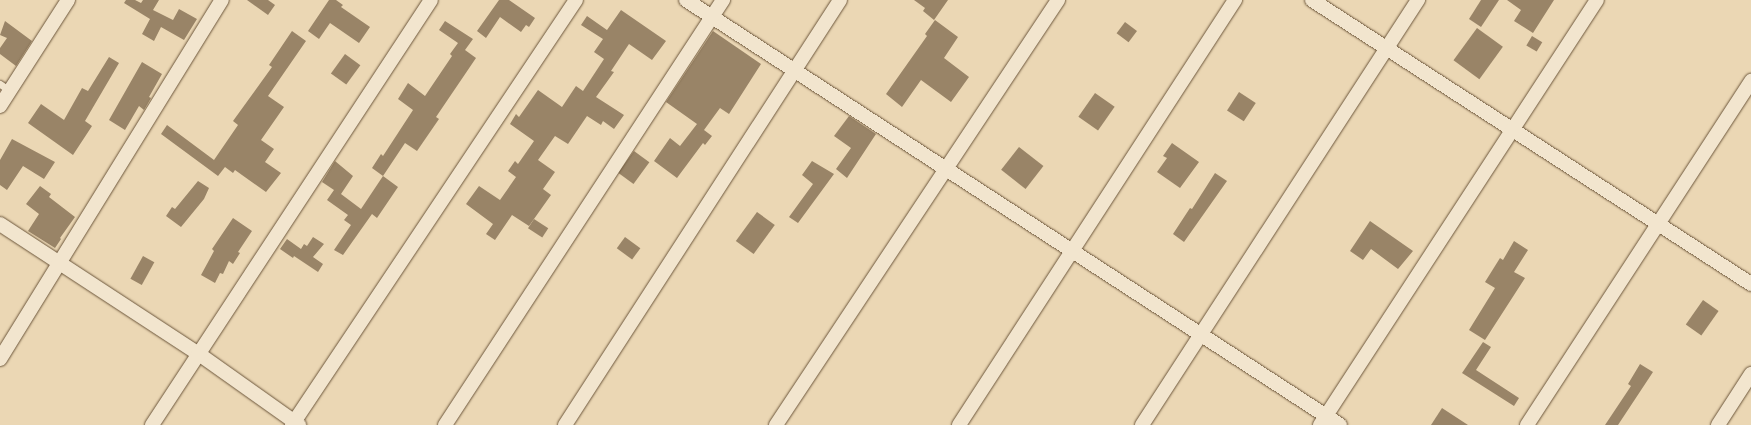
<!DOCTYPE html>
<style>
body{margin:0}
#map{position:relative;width:1751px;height:425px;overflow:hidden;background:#ebd7b4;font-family:"IM FELL Double Pica",serif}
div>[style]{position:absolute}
.building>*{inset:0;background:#998467;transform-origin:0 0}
.roads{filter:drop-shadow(0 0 1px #6c563b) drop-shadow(0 0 1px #6c563b)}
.lane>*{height:7px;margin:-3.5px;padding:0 3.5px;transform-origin:3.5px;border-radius:3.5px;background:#f2e5ce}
.street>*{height:14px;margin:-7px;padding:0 7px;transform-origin:7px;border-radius:7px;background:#f2e5ce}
span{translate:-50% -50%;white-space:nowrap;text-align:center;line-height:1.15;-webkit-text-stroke:3px #f2e5ce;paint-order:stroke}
</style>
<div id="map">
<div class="building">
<div style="clip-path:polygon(126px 0,135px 0,141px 3px,143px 0,159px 0,153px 10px,173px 20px,179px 9px,197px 19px,184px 40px,161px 27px,154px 41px,142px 34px,150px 19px,124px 3px)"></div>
<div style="clip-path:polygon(247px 0,268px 0,275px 5px,268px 15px)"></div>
<div style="clip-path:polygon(329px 0,336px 0,343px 5px,341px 7px,370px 27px,359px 43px,330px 23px,319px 39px,308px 31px)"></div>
<div style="clip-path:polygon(499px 0,509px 0,535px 18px,529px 27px,526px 25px,521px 32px,500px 17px,486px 38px,477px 31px)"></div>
<div style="clip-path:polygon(914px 0,948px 0,934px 20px,923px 11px,925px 8px)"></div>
<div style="clip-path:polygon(1481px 0,1499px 0,1481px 27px,1469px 19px)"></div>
<div style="clip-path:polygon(1507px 0,1554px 0,1533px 33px,1514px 21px,1521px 10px)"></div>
<div style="clip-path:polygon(621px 10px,666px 41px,652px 60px,629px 44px,611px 71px,614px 72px,596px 97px,624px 115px,614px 129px,603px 121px,601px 125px,587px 116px,568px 144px,555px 136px,538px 160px,555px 172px,543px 189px,551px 195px,529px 226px,512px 215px,495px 240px,486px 234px,493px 224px,466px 204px,479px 186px,500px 200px,516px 177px,508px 171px,515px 161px,518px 164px,534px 141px,510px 124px,516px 114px,519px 117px,538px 90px,562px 107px,576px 86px,583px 91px,604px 59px,594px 52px,603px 39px,581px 25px,587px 16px,607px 30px)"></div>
<div style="clip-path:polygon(935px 20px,958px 37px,944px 58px,969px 77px,951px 102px,921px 80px,902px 107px,886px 94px,927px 36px,925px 34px)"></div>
<div style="clip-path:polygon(5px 21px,32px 41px,16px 66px,0 54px,0 48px,7px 38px,0 35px)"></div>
<div style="clip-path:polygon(445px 21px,473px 39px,465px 50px,476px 58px,436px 117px,439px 119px,417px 151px,405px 143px,383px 176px,372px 168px,381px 154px,383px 156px,413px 110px,398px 99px,408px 83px,425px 96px,452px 56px,450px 54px,458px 43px,439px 30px)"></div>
<div style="left:1125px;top:22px;width:15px;height:14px;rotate:37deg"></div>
<div style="left:1477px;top:28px;width:32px;height:40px;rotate:36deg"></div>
<div style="clip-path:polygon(292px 31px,306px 41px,268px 96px,284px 107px,261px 140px,274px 149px,265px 162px,281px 173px,266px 192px,235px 170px,233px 173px,225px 167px,218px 176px,161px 134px,167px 125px,214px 160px,238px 125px,233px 121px,272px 67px,269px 65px)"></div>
<div style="clip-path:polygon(713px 31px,761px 64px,729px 114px,720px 108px,704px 130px,712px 136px,705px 145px,703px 143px,677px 178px,654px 161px,670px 138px,680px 146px,697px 124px,666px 102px)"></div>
<div style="left:1532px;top:36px;width:12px;height:11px;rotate:31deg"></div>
<div style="left:345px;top:54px;width:19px;height:24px;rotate:36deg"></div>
<div style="clip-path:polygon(109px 57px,119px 63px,85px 121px,92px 126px,73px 155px,28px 123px,41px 104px,64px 120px,82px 88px,88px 91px)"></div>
<div style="clip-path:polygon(142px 62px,162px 74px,149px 97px,151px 98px,144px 110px,139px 106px,125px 130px,109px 120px)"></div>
<div style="left:1239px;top:92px;width:20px;height:22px;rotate:33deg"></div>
<div style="left:1095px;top:93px;width:24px;height:29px;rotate:35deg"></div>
<div style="clip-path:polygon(849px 116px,876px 134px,847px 178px,836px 169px,851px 148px,834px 136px)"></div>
<div style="clip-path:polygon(12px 139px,55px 162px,44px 179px,23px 166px,7px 190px,0 185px,0 160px)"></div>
<div style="clip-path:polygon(1172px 143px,1199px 162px,1180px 188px,1157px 172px,1167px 158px,1163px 156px)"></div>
<div style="left:1019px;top:147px;width:31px;height:29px;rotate:38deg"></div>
<div style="left:634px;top:151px;width:19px;height:27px;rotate:36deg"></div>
<div style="clip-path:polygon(335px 161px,353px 176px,341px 194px,361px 209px,383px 176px,398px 187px,377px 218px,372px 214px,343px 255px,334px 250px,351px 225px,344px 220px,348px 215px,327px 200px,334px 190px,322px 182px)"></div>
<div style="clip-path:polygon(812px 161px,834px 174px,798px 223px,789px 217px,813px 184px,802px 175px)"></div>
<div style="clip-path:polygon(1215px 173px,1227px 181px,1184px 242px,1173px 234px,1190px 208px,1192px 209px)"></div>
<div style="clip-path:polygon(198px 181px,209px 188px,204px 199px,181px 227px,166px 216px,172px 207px,175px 209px)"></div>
<div style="clip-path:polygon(40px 186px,51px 194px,49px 197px,75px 217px,60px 238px,61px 239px,55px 248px,28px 231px,39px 214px,26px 204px)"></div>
<div style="left:757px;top:212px;width:22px;height:36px;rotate:36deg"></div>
<div style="clip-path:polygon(233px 218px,252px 231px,238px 252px,240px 253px,233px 264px,229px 261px,223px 274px,220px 273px,215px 283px,201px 275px,214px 251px,212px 249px)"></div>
<div style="left:534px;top:219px;width:17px;height:11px;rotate:33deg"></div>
<div style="clip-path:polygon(1370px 221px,1413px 251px,1398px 269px,1371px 249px,1363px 260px,1350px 251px)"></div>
<div style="clip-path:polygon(313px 237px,324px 244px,313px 257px,323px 264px,318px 272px,294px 256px,293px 258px,280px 249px,287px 239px,301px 249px,304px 244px,307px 246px)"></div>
<div style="left:625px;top:237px;width:19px;height:14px;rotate:36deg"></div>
<div style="clip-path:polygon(1514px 241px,1528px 250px,1514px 272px,1525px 278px,1485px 340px,1469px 330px,1495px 288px,1485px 282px,1500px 258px,1503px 260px)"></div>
<div style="left:143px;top:256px;width:13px;height:26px;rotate:29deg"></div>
<div style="left:1703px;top:300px;width:19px;height:30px;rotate:35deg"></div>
<div style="clip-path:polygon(1483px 342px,1491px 347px,1476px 370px,1519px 398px,1514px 406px,1462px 373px)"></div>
<div style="clip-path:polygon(1640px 364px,1653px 372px,1618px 425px,1605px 425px,1631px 386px,1628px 384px)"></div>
<div style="clip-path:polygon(1442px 408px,1468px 425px,1431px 425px)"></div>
</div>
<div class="roads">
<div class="lane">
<div style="left:0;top:84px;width:12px;rotate:35deg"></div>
</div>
<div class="street">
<div style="left:686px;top:0;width:780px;rotate:33.02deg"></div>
<div style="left:1312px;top:0;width:523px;rotate:32.9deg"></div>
<div style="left:0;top:106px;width:126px;rotate:-57.3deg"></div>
<div style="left:0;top:224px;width:238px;rotate:33.2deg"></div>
<div style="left:199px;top:354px;width:123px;rotate:35.4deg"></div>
<div style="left:0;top:359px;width:422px;rotate:-58.3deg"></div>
<div style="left:152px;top:425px;width:508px;rotate:-56.72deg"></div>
<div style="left:292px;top:425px;width:511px;rotate:-56.25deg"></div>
<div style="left:445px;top:425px;width:508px;rotate:-56.81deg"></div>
<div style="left:565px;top:425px;width:506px;rotate:-57.09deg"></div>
<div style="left:776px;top:425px;width:510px;rotate:-56.43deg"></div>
<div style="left:959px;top:425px;width:507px;rotate:-57deg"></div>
<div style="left:1142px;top:425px;width:507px;rotate:-57deg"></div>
<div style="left:1320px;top:425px;width:507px;rotate:-56.91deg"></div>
<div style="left:1527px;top:425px;width:411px;rotate:-56.9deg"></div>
<div style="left:1718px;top:425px;width:61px;rotate:-57.1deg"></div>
</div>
</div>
</div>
